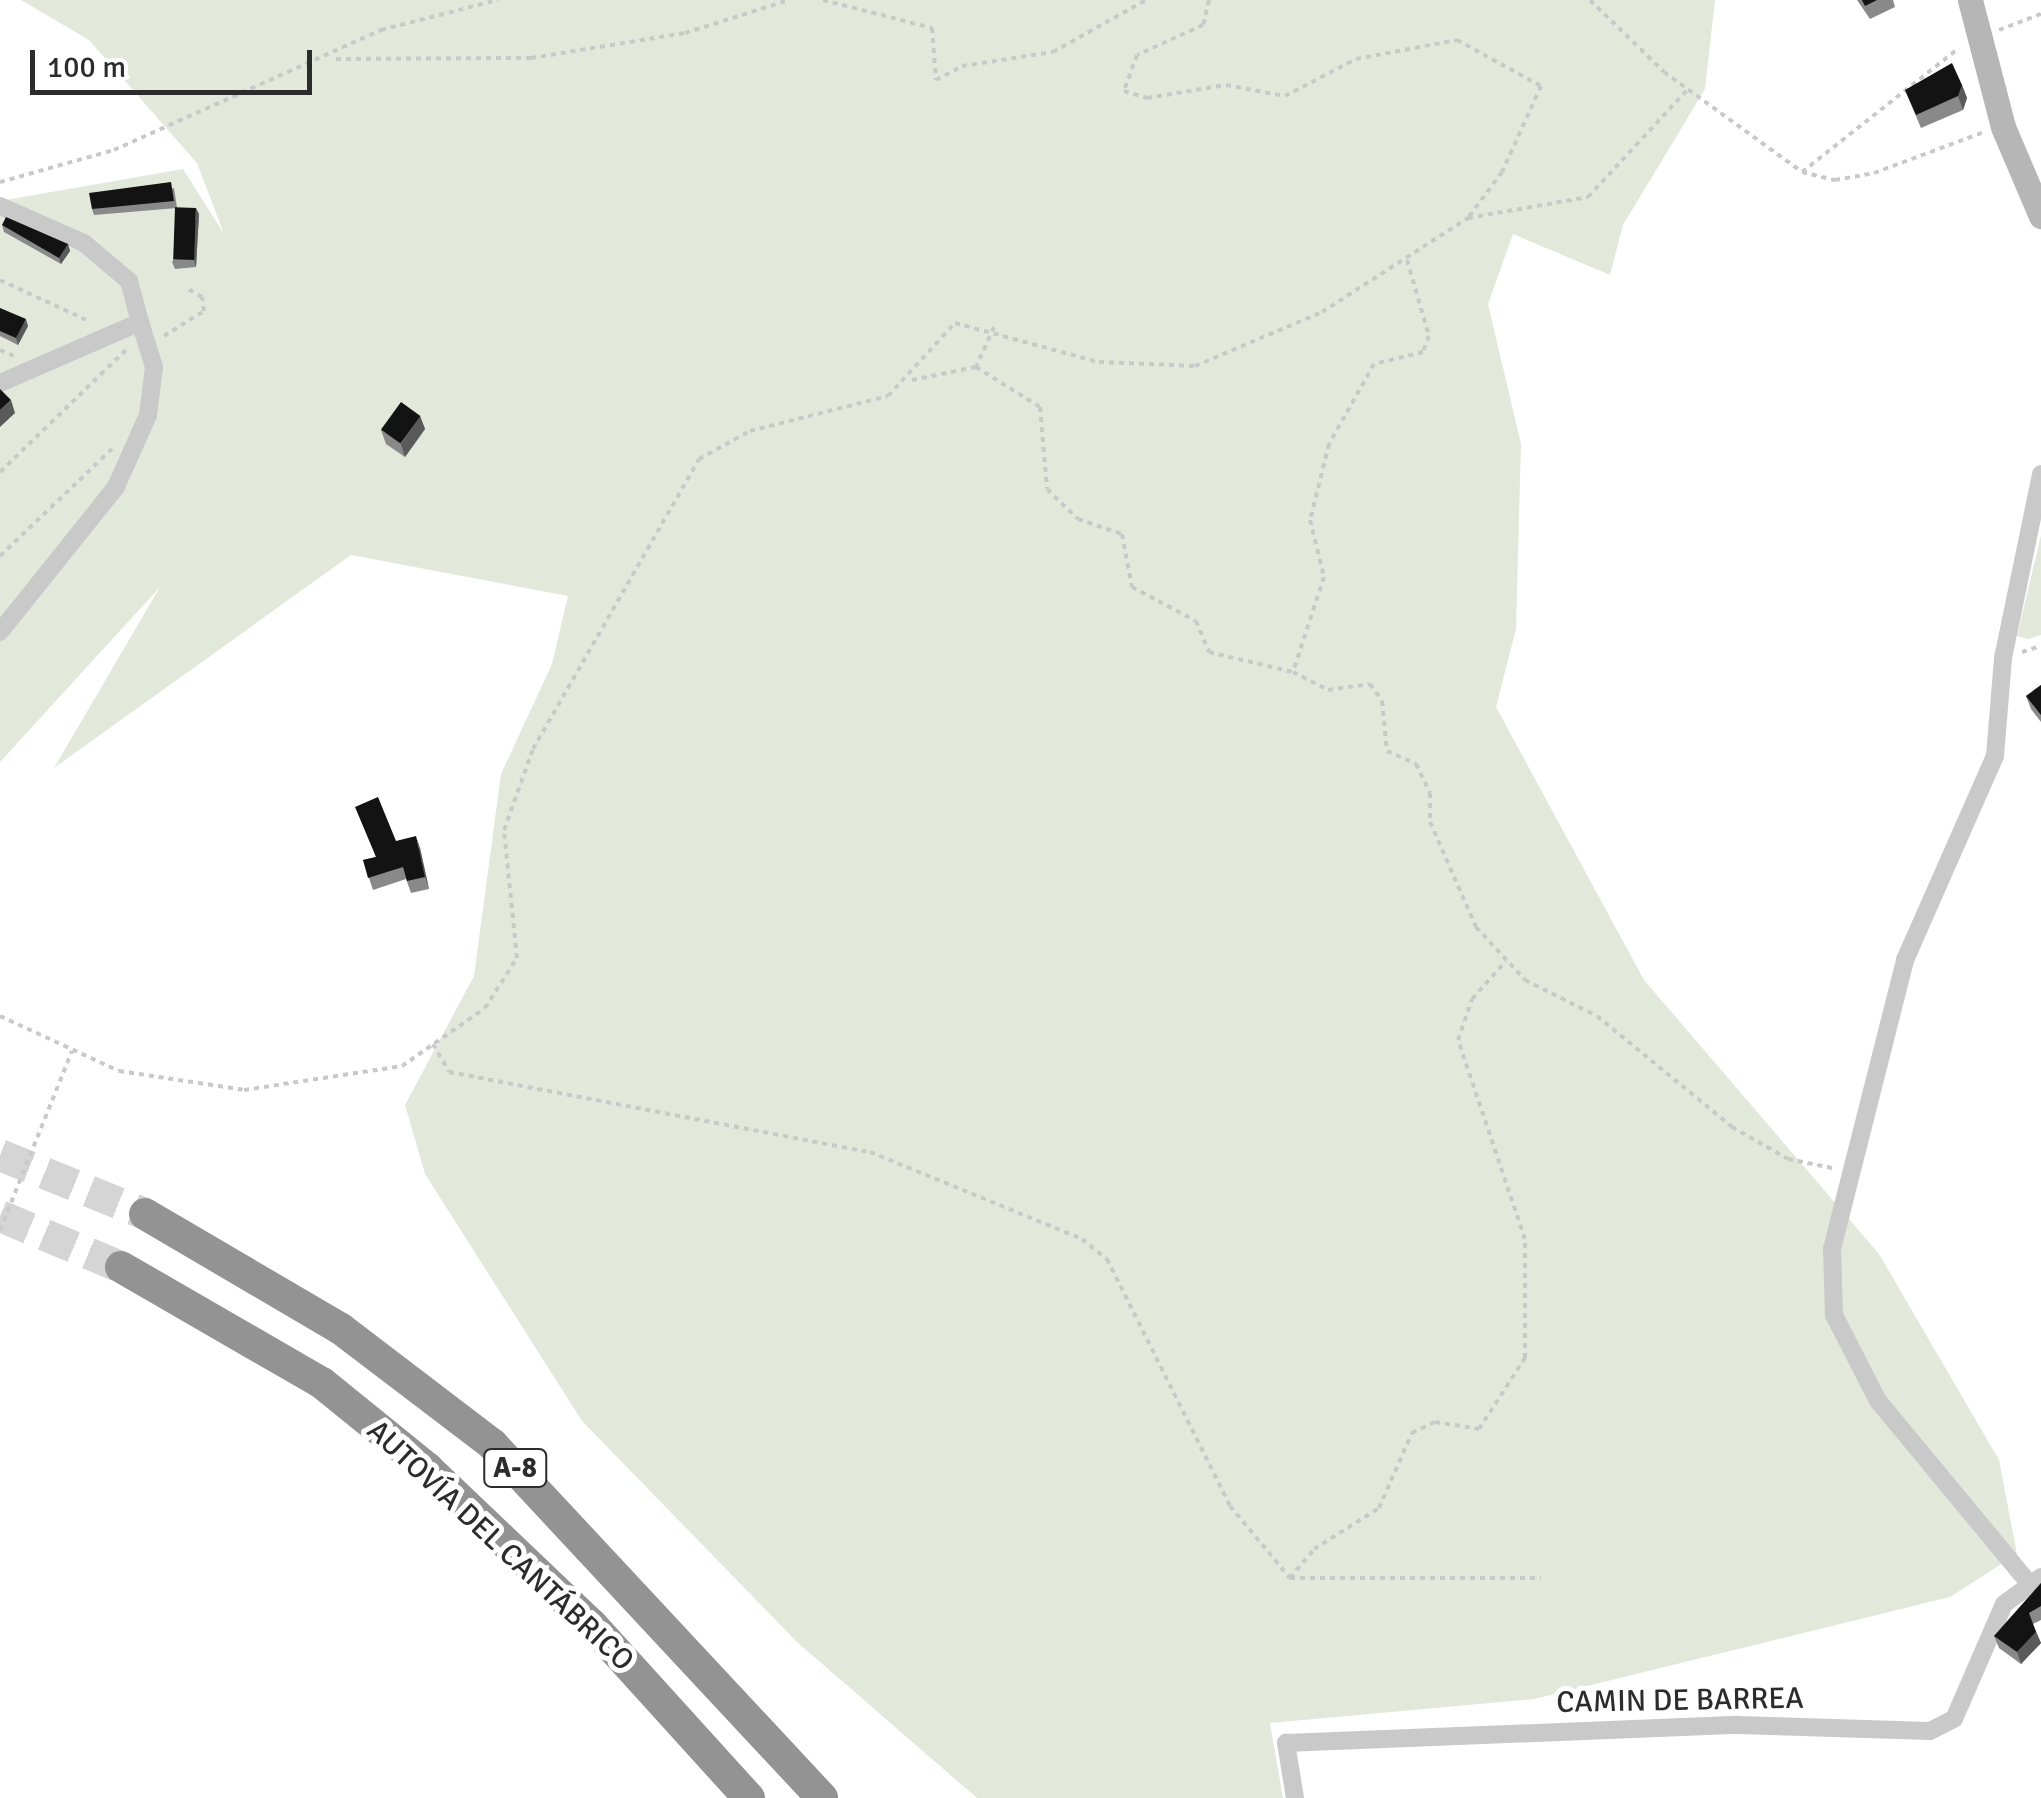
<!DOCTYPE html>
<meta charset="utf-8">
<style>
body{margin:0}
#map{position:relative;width:2041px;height:1798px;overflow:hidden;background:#fff;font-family:Signika,sans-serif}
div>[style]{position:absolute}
.green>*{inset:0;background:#e2e9db}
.highway-tunnel>*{height:32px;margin-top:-16px;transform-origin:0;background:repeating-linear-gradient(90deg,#d5d5d5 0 32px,transparent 0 48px)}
.path>*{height:4px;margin-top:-2px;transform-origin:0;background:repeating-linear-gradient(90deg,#c9c9c9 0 5px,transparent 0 10px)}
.street>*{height:18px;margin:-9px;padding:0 9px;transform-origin:9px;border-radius:9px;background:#c9c9c9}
.secondary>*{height:25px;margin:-12.5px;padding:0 12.5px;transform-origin:12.5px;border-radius:12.5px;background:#b6b6b6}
.highway>*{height:32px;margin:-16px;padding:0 16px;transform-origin:16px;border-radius:16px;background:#939393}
.wall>*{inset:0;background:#898989}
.shaded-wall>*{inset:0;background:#5a5a5a}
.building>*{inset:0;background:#131313;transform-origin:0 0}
span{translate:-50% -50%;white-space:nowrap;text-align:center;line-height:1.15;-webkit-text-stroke:10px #fff;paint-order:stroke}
.shield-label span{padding:2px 8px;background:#fff;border:2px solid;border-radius:8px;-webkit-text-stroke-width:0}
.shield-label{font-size:28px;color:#2c2c2c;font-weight:700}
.street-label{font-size:30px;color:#2c2c2c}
.scale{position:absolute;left:30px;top:50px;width:282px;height:45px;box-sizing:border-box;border:5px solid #2c2c2c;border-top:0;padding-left:12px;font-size:30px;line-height:35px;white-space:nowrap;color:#2c2c2c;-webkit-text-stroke:8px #fff;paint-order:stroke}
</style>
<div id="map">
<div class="green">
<div style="clip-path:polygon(21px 0,1715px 0,1705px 89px,1623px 225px,1610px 275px,1513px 234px,1488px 304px,1521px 444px,1516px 629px,1496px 707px,1644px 980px,1879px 1254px,1999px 1460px,2017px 1554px,1950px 1597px,1534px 1699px,1270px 1723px,1283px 1798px,977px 1798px,797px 1642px,582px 1421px,425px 1174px,405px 1105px,474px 976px,501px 774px,552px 664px,568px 596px,351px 555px,54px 768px,160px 587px,0 762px,0 201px,183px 169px,224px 234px,197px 163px,89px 40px)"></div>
<div style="clip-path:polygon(2041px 535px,2041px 635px,2028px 639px,2017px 636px)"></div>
</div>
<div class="highway-tunnel">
<div style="left:0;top:1155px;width:157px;rotate:22.1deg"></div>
<div style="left:0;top:1216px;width:131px;rotate:22.9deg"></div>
</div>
<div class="path">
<div style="left:823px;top:0;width:113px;rotate:14.4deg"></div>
<div style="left:932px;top:28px;width:52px;rotate:85.6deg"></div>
<div style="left:936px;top:80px;width:30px;rotate:-28deg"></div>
<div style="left:962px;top:66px;width:92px;rotate:-8.7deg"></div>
<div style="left:1053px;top:52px;width:107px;rotate:-29.2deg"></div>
<div style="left:1209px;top:0;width:26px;rotate:103deg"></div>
<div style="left:1203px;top:25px;width:72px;rotate:155.6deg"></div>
<div style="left:1137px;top:55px;width:38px;rotate:110deg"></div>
<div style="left:1124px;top:91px;width:24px;rotate:17deg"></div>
<div style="left:1147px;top:98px;width:80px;rotate:-9.3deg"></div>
<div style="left:1226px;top:85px;width:60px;rotate:10.6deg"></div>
<div style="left:1285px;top:96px;width:80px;rotate:-27.5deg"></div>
<div style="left:1356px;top:59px;width:103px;rotate:-10.7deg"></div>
<div style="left:1457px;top:40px;width:96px;rotate:28.7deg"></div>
<div style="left:1541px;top:86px;width:94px;rotate:114.4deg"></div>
<div style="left:1502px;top:172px;width:57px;rotate:126.5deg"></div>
<div style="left:1590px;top:0;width:103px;rotate:44.2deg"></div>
<div style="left:1664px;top:72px;width:170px;rotate:35.9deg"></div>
<div style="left:1802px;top:172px;width:34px;rotate:14deg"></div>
<div style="left:1835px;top:180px;width:40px;rotate:-10deg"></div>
<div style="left:1874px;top:173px;width:117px;rotate:-20.4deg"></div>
<div style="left:1999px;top:30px;width:45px;rotate:-20.9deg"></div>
<div style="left:336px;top:59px;width:195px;rotate:-0.3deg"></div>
<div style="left:531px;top:58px;width:156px;rotate:-9.2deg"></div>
<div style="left:685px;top:33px;width:109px;rotate:-17.6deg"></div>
<div style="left:1802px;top:172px;width:200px;rotate:-38.3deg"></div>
<div style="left:0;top:182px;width:118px;rotate:-15.7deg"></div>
<div style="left:114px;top:150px;width:293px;rotate:-24.2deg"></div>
<div style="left:381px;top:30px;width:121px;rotate:-14.4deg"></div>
<div style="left:1407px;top:260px;width:79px;rotate:73.9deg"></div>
<div style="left:1429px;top:336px;width:17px;rotate:111deg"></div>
<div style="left:1423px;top:352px;width:50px;rotate:166.2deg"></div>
<div style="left:1374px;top:364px;width:92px;rotate:119.4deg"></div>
<div style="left:1329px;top:444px;width:78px;rotate:104deg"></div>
<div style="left:1310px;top:520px;width:59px;rotate:76.2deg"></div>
<div style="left:1324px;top:577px;width:100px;rotate:108.1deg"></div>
<div style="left:1293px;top:672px;width:39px;rotate:27deg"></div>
<div style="left:1328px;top:690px;width:42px;rotate:-8.1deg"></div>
<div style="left:1370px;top:684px;width:21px;rotate:55deg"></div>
<div style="left:1382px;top:701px;width:50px;rotate:84.3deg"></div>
<div style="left:1387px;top:751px;width:32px;rotate:24deg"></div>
<div style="left:1416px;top:764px;width:32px;rotate:64deg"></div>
<div style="left:1430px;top:793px;width:29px;rotate:90deg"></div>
<div style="left:1430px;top:822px;width:115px;rotate:66.3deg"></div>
<div style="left:1476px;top:927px;width:72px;rotate:47.2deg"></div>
<div style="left:1525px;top:980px;width:80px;rotate:26.6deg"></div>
<div style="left:1597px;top:1016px;width:175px;rotate:39.4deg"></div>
<div style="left:1732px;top:1127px;width:64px;rotate:29.7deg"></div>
<div style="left:1788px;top:1159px;width:50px;rotate:11.5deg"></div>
<div style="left:0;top:280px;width:100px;rotate:24.8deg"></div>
<div style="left:994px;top:327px;width:44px;rotate:114.2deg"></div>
<div style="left:976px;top:367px;width:75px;rotate:32deg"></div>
<div style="left:1040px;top:407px;width:82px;rotate:85.1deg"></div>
<div style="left:1047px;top:489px;width:43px;rotate:44.1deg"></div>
<div style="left:1078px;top:519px;width:46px;rotate:18.8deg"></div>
<div style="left:1122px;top:534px;width:54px;rotate:79.3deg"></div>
<div style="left:1132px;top:587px;width:72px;rotate:28deg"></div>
<div style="left:1196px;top:621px;width:34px;rotate:67deg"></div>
<div style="left:1209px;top:652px;width:86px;rotate:13.4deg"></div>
<div style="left:164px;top:336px;width:47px;rotate:-32deg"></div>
<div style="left:204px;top:311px;width:14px;rotate:-98deg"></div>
<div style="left:202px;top:297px;width:20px;rotate:-150deg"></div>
<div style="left:0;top:350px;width:15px;rotate:23deg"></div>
<div style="left:912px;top:380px;width:65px;rotate:-11.5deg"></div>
<div style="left:0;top:472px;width:180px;rotate:-44.1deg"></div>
<div style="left:0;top:556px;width:155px;rotate:-43.7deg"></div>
<div style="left:2022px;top:652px;width:20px;rotate:-18deg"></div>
<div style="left:0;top:1016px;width:131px;rotate:24.8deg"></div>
<div style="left:119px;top:1071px;width:126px;rotate:8.6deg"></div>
<div style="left:244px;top:1090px;width:160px;rotate:-8.6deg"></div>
<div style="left:402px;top:1066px;width:101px;rotate:-34.9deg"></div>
<div style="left:485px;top:1008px;width:59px;rotate:-57.4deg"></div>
<div style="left:517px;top:958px;width:129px;rotate:-95.8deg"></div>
<div style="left:504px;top:830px;width:86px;rotate:-70.3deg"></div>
<div style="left:533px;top:749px;width:334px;rotate:-60.2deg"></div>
<div style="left:699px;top:459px;width:58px;rotate:-28.8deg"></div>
<div style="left:750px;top:431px;width:142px;rotate:-14.2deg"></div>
<div style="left:888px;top:396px;width:99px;rotate:-47.5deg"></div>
<div style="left:955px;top:323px;width:149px;rotate:15.2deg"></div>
<div style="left:1099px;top:362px;width:96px;rotate:2.4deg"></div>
<div style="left:1195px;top:366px;width:138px;rotate:-23deg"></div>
<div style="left:1322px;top:312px;width:174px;rotate:-32.8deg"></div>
<div style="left:1468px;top:218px;width:122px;rotate:-9.9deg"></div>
<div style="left:1588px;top:197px;width:146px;rotate:-47.2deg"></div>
<div style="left:433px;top:1044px;width:32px;rotate:60deg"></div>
<div style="left:449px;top:1072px;width:429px;rotate:10.8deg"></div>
<div style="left:870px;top:1152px;width:229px;rotate:22.3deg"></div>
<div style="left:1082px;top:1239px;width:32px;rotate:39deg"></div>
<div style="left:1107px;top:1259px;width:276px;rotate:63.5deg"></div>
<div style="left:1230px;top:1506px;width:94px;rotate:50.2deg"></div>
<div style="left:1290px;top:1578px;width:251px"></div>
<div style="left:0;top:1230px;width:193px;rotate:-68.1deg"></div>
<div style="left:1290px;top:1578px;width:38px;rotate:-50deg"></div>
<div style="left:1314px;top:1549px;width:77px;rotate:-32.2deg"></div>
<div style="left:1379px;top:1508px;width:82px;rotate:-66.3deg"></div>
<div style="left:1412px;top:1433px;width:25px;rotate:-26deg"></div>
<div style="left:1435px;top:1422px;width:45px;rotate:9deg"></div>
<div style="left:1479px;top:1429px;width:85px;rotate:-57.1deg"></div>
<div style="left:1525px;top:1358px;width:119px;rotate:-90deg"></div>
<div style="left:1525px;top:1239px;width:210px;rotate:-108.6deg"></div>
<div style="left:1458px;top:1040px;width:43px;rotate:-71.1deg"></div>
<div style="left:1472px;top:999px;width:51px;rotate:-48.2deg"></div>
</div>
<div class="street">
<div style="left:0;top:206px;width:92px;rotate:23.8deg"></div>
<div style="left:84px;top:243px;width:59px;rotate:40.2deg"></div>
<div style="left:129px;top:281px;width:42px;rotate:75deg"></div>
<div style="left:0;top:383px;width:153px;rotate:-23.5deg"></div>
<div style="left:140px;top:322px;width:47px;rotate:72.7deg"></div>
<div style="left:154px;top:367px;width:48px;rotate:97.1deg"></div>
<div style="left:148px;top:415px;width:79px;rotate:114deg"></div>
<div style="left:116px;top:487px;width:186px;rotate:128.7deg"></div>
<div style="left:2028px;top:1582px;width:235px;rotate:-129.6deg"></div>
<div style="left:1878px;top:1401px;width:97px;rotate:-117.1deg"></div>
<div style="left:1834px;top:1315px;width:66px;rotate:-91.7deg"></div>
<div style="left:1832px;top:1249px;width:298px;rotate:-75.8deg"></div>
<div style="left:1905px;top:960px;width:223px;rotate:-66.2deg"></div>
<div style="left:1995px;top:756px;width:98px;rotate:-85.3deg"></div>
<div style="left:2003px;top:658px;width:188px;rotate:-78.3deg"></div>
<div style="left:1295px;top:1798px;width:56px;rotate:-99.3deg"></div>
<div style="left:1286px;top:1743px;width:452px;rotate:-2.3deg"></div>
<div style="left:1738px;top:1725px;width:192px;rotate:1.8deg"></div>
<div style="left:1930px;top:1731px;width:27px;rotate:-27deg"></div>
<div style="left:1954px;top:1719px;width:125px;rotate:-66.5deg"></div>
<div style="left:2004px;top:1604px;width:46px;rotate:-36.1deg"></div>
</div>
<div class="secondary">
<div style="left:1970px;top:0;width:131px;rotate:75.4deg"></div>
<div style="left:2003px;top:127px;width:97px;rotate:66.9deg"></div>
</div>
<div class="highway">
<div style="left:145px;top:1214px;width:227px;rotate:30.4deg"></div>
<div style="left:341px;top:1329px;width:190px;rotate:37.3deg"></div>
<div style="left:492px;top:1444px;width:484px;rotate:47deg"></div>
<div style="left:121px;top:1267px;width:232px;rotate:30deg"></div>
<div style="left:322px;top:1383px;width:135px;rotate:39deg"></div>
<div style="left:427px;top:1468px;width:228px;rotate:43.6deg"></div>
<div style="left:592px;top:1625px;width:234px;rotate:47.8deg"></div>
</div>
<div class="wall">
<div style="clip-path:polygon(1857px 0,1893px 0,1895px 7px,1870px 19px)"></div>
<div style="clip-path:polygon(1962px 85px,1967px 98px,1963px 110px,1921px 128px,1905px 90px)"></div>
<div style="clip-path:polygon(174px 188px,177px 208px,94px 215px,92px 209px)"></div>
<div style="clip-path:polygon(199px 214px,196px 267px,175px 269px,172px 262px)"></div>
<div style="clip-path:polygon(2px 225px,68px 244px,70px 251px,61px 264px,4px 232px)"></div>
<div style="clip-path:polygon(0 308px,28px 326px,18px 345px,0 336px)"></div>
<div style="clip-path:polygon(420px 416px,425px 429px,405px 457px,386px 444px,381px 430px)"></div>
<div style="clip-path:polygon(2041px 685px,2041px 722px,2031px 709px,2026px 696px)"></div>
<div style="clip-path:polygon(396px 841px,420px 848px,429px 889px,411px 893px,406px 879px,373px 890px,363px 860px,375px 857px)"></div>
<div style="clip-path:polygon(2041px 1583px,2041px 1620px,2033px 1624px,2041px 1643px,2021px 1664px,1999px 1648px,1994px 1636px)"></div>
</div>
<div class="shaded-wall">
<div style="clip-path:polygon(1962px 85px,1967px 98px,1963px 110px,1958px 96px)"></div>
<div style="clip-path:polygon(196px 208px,199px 214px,196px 267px,194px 260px)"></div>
<div style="clip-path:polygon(68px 244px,70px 251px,61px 264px,59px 258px)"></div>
<div style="clip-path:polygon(26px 319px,28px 326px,18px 345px,16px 338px)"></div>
<div style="clip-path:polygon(11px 400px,15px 413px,0 427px,0 410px)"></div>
<div style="clip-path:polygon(420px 416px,425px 429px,405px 457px,401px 444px)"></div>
<div style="clip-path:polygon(416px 836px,420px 848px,429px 889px,425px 877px)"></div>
<div style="clip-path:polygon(2036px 1632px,2041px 1643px,2021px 1664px,2017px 1652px)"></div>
</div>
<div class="building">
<div style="clip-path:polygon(1862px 0,1877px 0,1865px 6px)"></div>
<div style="clip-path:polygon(1952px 63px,1962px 85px,1958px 96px,1916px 115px,1905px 90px)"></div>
<div style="clip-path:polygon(171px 182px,174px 201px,92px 209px,89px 193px)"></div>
<div style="left:196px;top:208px;width:52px;height:21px;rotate:92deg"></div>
<div style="clip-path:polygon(6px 217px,68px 244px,59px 258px,2px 225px)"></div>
<div style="clip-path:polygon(0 308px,26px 319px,16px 338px,0 331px)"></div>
<div style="clip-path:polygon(0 389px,11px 400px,0 410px)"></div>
<div style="left:401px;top:402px;width:24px;height:34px;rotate:36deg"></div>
<div style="clip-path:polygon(2041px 685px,2041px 715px,2026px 696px)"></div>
<div style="clip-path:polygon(378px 797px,396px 841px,416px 836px,425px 877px,407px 881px,403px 867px,368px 878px,363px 860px,376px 857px,355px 807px)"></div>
<div style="clip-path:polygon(2041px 1583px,2041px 1606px,2029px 1613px,2036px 1632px,2017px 1652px,1994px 1636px)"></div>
</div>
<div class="shield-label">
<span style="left:515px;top:1468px">A-8</span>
</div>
<div class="street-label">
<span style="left:500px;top:1546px;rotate:43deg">AUTOVÍA DEL CANTÁBRICO</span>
<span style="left:1680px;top:1701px;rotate:-1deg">CAMIN DE BARREA</span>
</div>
<div class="scale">100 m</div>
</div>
